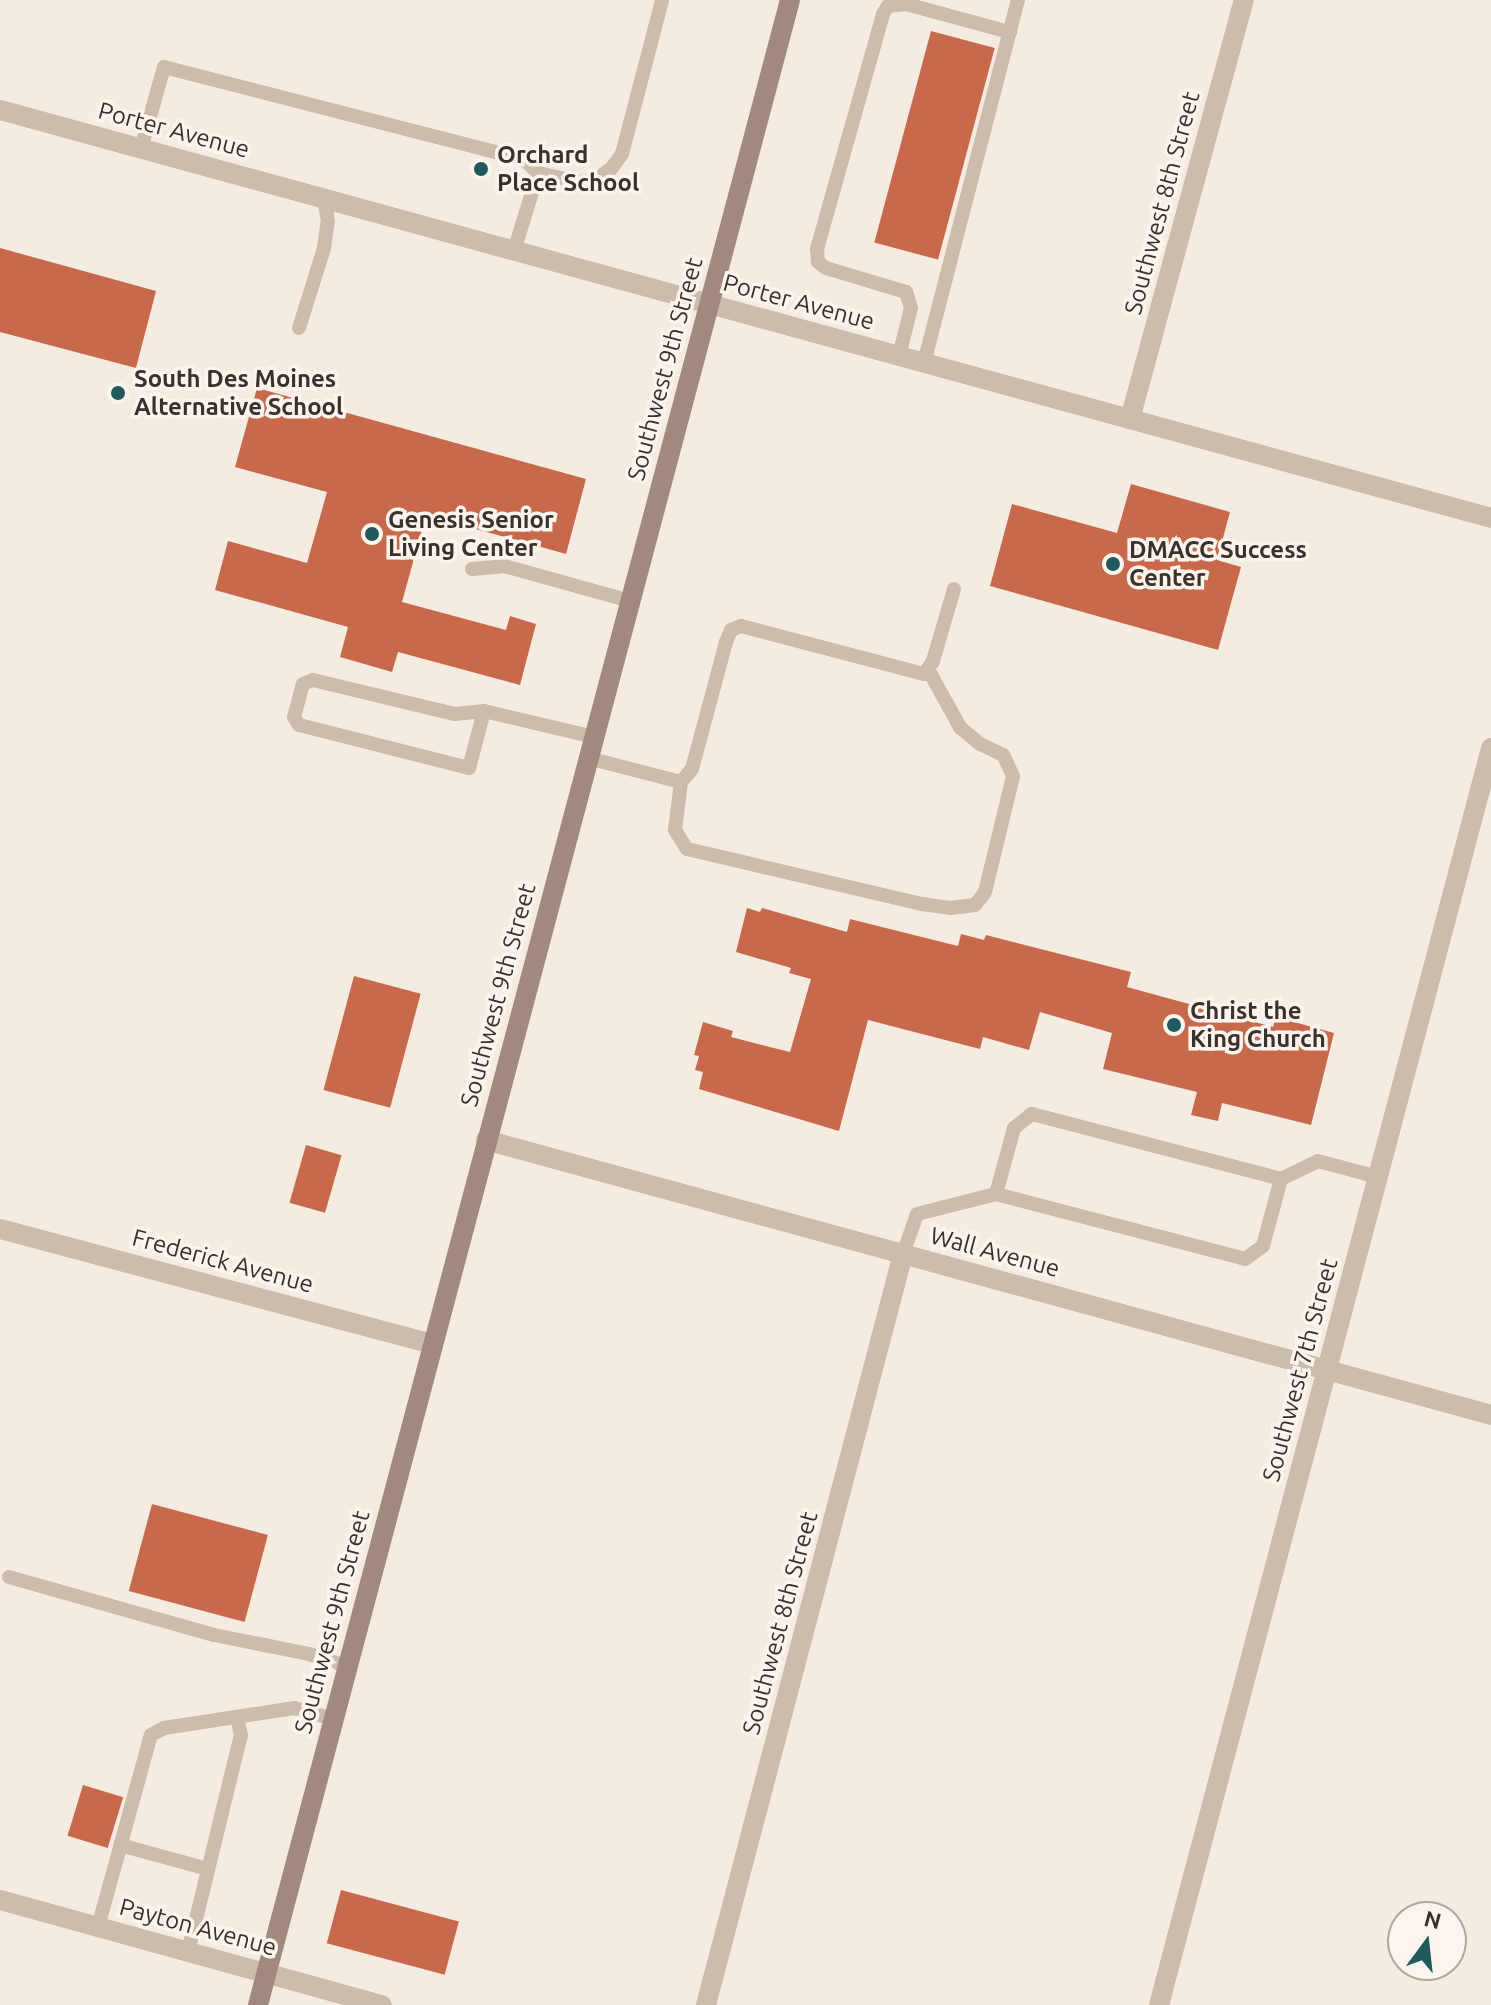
<!DOCTYPE html>
<style>
body{margin:0}
#map{position:relative;width:1491px;height:2005px;overflow:hidden;background:#f4ebe1;font-family:Ubuntu,sans-serif}
div>[style]{position:absolute}
.building>*{inset:0;background:#c8694b;transform-origin:0 0}
.service>*{height:14px;margin:-7px;padding:0 7px;transform-origin:7px;border-radius:7px;background:#cdbbac}
.minor>*{height:20px;margin:-10px;padding:0 10px;transform-origin:10px;border-radius:10px;background:#cdbbac}
.tertiary>*{height:20px;margin:-10px;padding:0 10px;transform-origin:10px;border-radius:10px;background:#cdbbac}
.secondary>*{height:20px;margin:-10px;padding:0 10px;transform-origin:10px;border-radius:10px;background:#a18a7d}
.dots>*{width:22px;height:22px;translate:-50% -50%;box-sizing:border-box;border:4px solid #fbf5ee;border-radius:50%}
span{translate:-50% -50%;white-space:nowrap;text-align:center;line-height:1.15;-webkit-text-stroke:7px #fbf5ee;paint-order:stroke}
.street-label{font-size:24px;color:#3b302b}
.poi-label{font-size:24px;color:#3b302b;font-weight:700}
.left{translate:0 -50%;text-align:left}
.north{position:absolute;left:1387px;top:1901px;width:80px;height:80px;box-sizing:border-box;background:#fbf5ee;border:2px solid #aea6a0;border-radius:50%;rotate:15deg;font-size:22px;font-weight:700;line-height:32px;text-align:center;color:#3b302b}
.north::after{content:'';display:block;margin:auto;width:28px;height:36px;background:#1f5a5e;clip-path:polygon(50% 0,100% 100%,50% 72%,0 100%)}
</style>
<div id="map">
<div class="building">
<div style="left:931px;top:31px;width:66px;height:219px;rotate:15deg"></div>
<div style="clip-path:polygon(0 248px,156px 291px,136px 368px,0 332px)"></div>
<div style="clip-path:polygon(257px 388px,586px 479px,566px 554px,426px 515px,402px 602px,506px 630px,510px 616px,536px 624px,520px 685px,398px 652px,392px 672px,340px 657px,348px 627px,215px 590px,228px 541px,307px 563px,327px 492px,235px 467px)"></div>
<div style="clip-path:polygon(1131px 484px,1230px 512px,1217px 560px,1241px 567px,1218px 650px,990px 586px,1012px 504px,1117px 533px)"></div>
<div style="clip-path:polygon(747px 908px,760px 912px,762px 908px,847px 932px,850px 919px,958px 946px,961px 934px,984px 940px,986px 935px,1131px 972px,1127px 987px,1273px 1027px,1276px 1017px,1334px 1033px,1311px 1125px,1222px 1103px,1218px 1121px,1191px 1115px,1197px 1092px,1103px 1069px,1112px 1033px,1040px 1012px,1029px 1050px,983px 1037px,980px 1049px,868px 1020px,839px 1131px,699px 1089px,703px 1072px,695px 1070px,699px 1056px,694px 1055px,703px 1022px,733px 1031px,731px 1037px,790px 1052px,811px 979px,789px 973px,791px 968px,736px 952px)"></div>
<div style="left:354px;top:976px;width:69px;height:118px;rotate:15deg"></div>
<div style="left:306px;top:1145px;width:37px;height:60px;rotate:16deg"></div>
<div style="left:152px;top:1504px;width:120px;height:90px;rotate:15deg"></div>
<div style="left:83px;top:1785px;width:42px;height:53px;rotate:17deg"></div>
<div style="left:341px;top:1890px;width:122px;height:55px;rotate:15deg"></div>
</div>
<div class="service">
<div style="left:141px;top:148px;width:84px;rotate:-74.1deg"></div>
<div style="left:164px;top:67px;width:373px;rotate:14.4deg"></div>
<div style="left:525px;top:160px;width:18px;rotate:45deg"></div>
<div style="left:538px;top:173px;width:82px;rotate:107.1deg"></div>
<div style="left:538px;top:173px;width:42px;rotate:12.4deg"></div>
<div style="left:579px;top:182px;width:16px;rotate:-7deg"></div>
<div style="left:595px;top:180px;width:19px;rotate:-35deg"></div>
<div style="left:611px;top:169px;width:19px;rotate:-54deg"></div>
<div style="left:622px;top:154px;width:159px;rotate:-75.4deg"></div>
<div style="left:299px;top:328px;width:84px;rotate:-72.6deg"></div>
<div style="left:324px;top:248px;width:27px;rotate:-82deg"></div>
<div style="left:328px;top:221px;width:23px;rotate:-100deg"></div>
<div style="left:899px;top:356px;width:49px;rotate:-76deg"></div>
<div style="left:911px;top:308px;width:17px;rotate:-107deg"></div>
<div style="left:906px;top:292px;width:84px;rotate:-163.3deg"></div>
<div style="left:826px;top:268px;width:10px;rotate:-143deg"></div>
<div style="left:818px;top:262px;width:13px;rotate:-94deg"></div>
<div style="left:817px;top:249px;width:244px;rotate:-74.3deg"></div>
<div style="left:883px;top:14px;width:9px;rotate:-58deg"></div>
<div style="left:888px;top:6px;width:18px;rotate:-6deg"></div>
<div style="left:906px;top:4px;width:108px;rotate:15.1deg"></div>
<div style="left:924px;top:363px;width:375px;rotate:-75.5deg"></div>
<div style="left:472px;top:569px;width:32px;rotate:-5deg"></div>
<div style="left:504px;top:566px;width:131px;rotate:15.5deg"></div>
<div style="left:484px;top:711px;width:59px;rotate:104.7deg"></div>
<div style="left:469px;top:768px;width:175px;rotate:-165.8deg"></div>
<div style="left:299px;top:725px;width:9px;rotate:-122deg"></div>
<div style="left:294px;top:717px;width:34px;rotate:-75deg"></div>
<div style="left:303px;top:684px;width:11px;rotate:-22deg"></div>
<div style="left:313px;top:680px;width:146px;rotate:13.5deg"></div>
<div style="left:455px;top:714px;width:29px;rotate:-6deg"></div>
<div style="left:484px;top:711px;width:113px;rotate:13.3deg"></div>
<div style="left:588px;top:758px;width:96px;rotate:14.5deg"></div>
<div style="left:681px;top:782px;width:17px;rotate:-50deg"></div>
<div style="left:692px;top:769px;width:131px;rotate:-75deg"></div>
<div style="left:726px;top:642px;width:13px;rotate:-67deg"></div>
<div style="left:731px;top:630px;width:11px;rotate:-22deg"></div>
<div style="left:741px;top:626px;width:189px;rotate:14.7deg"></div>
<div style="left:924px;top:674px;width:16px;rotate:-55deg"></div>
<div style="left:933px;top:661px;width:75px;rotate:-73.7deg"></div>
<div style="left:681px;top:782px;width:48px;rotate:97.1deg"></div>
<div style="left:675px;top:830px;width:22px;rotate:58deg"></div>
<div style="left:687px;top:849px;width:241px;rotate:13.2deg"></div>
<div style="left:922px;top:904px;width:28px;rotate:8deg"></div>
<div style="left:950px;top:908px;width:25px;rotate:-7deg"></div>
<div style="left:975px;top:905px;width:16px;rotate:-52deg"></div>
<div style="left:985px;top:892px;width:119px;rotate:-76.4deg"></div>
<div style="left:1013px;top:776px;width:23px;rotate:-115deg"></div>
<div style="left:1003px;top:755px;width:25px;rotate:-154deg"></div>
<div style="left:980px;top:744px;width:26px;rotate:-140deg"></div>
<div style="left:960px;top:727px;width:64px;rotate:-119deg"></div>
<div style="left:996px;top:1194px;width:257px;rotate:14.6deg"></div>
<div style="left:1245px;top:1259px;width:22px;rotate:-36deg"></div>
<div style="left:1263px;top:1246px;width:69px;rotate:-75deg"></div>
<div style="left:903px;top:1254px;width:42px;rotate:-70.7deg"></div>
<div style="left:917px;top:1214px;width:81px;rotate:-14.2deg"></div>
<div style="left:996px;top:1194px;width:68px;rotate:-74.7deg"></div>
<div style="left:1014px;top:1128px;width:23px;rotate:-38deg"></div>
<div style="left:1032px;top:1114px;width:257px;rotate:14.6deg"></div>
<div style="left:1281px;top:1179px;width:41px;rotate:-25.9deg"></div>
<div style="left:1318px;top:1161px;width:62px;rotate:14.9deg"></div>
<div style="left:9px;top:1577px;width:213px;rotate:15.8deg"></div>
<div style="left:214px;top:1635px;width:97px;rotate:11.3deg"></div>
<div style="left:309px;top:1654px;width:40px;rotate:18deg"></div>
<div style="left:120px;top:1845px;width:91px;rotate:15.3deg"></div>
<div style="left:98px;top:1927px;width:199px;rotate:-74.6deg"></div>
<div style="left:151px;top:1735px;width:15px;rotate:-28deg"></div>
<div style="left:164px;top:1728px;width:132px;rotate:-8.7deg"></div>
<div style="left:294px;top:1708px;width:41px;rotate:15.4deg"></div>
<div style="left:188px;top:1952px;width:223px;rotate:-76.3deg"></div>
<div style="left:241px;top:1735px;width:18px;rotate:-103deg"></div>
</div>
<div class="minor">
<div style="left:1130px;top:419px;width:434px;rotate:-74.8deg"></div>
<div style="left:486px;top:1140px;width:1042px;rotate:15.3deg"></div>
<div style="left:0;top:1229px;width:447px;rotate:14.9deg"></div>
<div style="left:0;top:1900px;width:396px;rotate:15.4deg"></div>
<div style="left:706px;top:2005px;width:776px;rotate:-75.3deg"></div>
<div style="left:1159px;top:2005px;width:1300px;rotate:-75.2deg"></div>
</div>
<div class="tertiary">
<div style="left:0;top:110px;width:1546px;rotate:15.3deg"></div>
</div>
<div class="secondary">
<div style="left:258px;top:2005px;width:2074px;rotate:-75.14deg"></div>
</div>
<div class="dots">
<div style="left:481px;top:169px;background:#1f5a5e"></div>
<div style="left:118px;top:393px;background:#1f5a5e"></div>
<div style="left:372px;top:534px;background:#1f5a5e"></div>
<div style="left:1113px;top:564px;background:#1f5a5e"></div>
<div style="left:1174px;top:1025px;background:#1f5a5e"></div>
</div>
<div class="street-label">
<span style="left:174px;top:130px;rotate:15deg">Porter Avenue</span>
<span style="left:1162px;top:203px;rotate:-75deg">Southwest 8th Street</span>
<span style="left:799px;top:302px;rotate:15deg">Porter Avenue</span>
<span style="left:665px;top:369px;rotate:-75deg">Southwest 9th Street</span>
<span style="left:498px;top:995px;rotate:-75deg">Southwest 9th Street</span>
<span style="left:995px;top:1252px;rotate:15deg">Wall Avenue</span>
<span style="left:223px;top:1261px;rotate:15deg">Frederick Avenue</span>
<span style="left:1300px;top:1370px;rotate:-75deg">Southwest 7th Street</span>
<span style="left:332px;top:1622px;rotate:-75deg">Southwest 9th Street</span>
<span style="left:780px;top:1623px;rotate:-75deg">Southwest 8th Street</span>
<span style="left:198px;top:1927px;rotate:15deg">Payton Avenue</span>
</div>
<div class="poi-label">
<span class="left" style="left:497px;top:169px">Orchard<br>Place School</span>
<span class="left" style="left:134px;top:393px">South Des Moines<br>Alternative School</span>
<span class="left" style="left:388px;top:534px">Genesis Senior<br>Living Center</span>
<span class="left" style="left:1129px;top:564px">DMACC Success<br>Center</span>
<span class="left" style="left:1190px;top:1025px">Christ the<br>King Church</span>
</div>
<div class="north">N</div>
</div>
